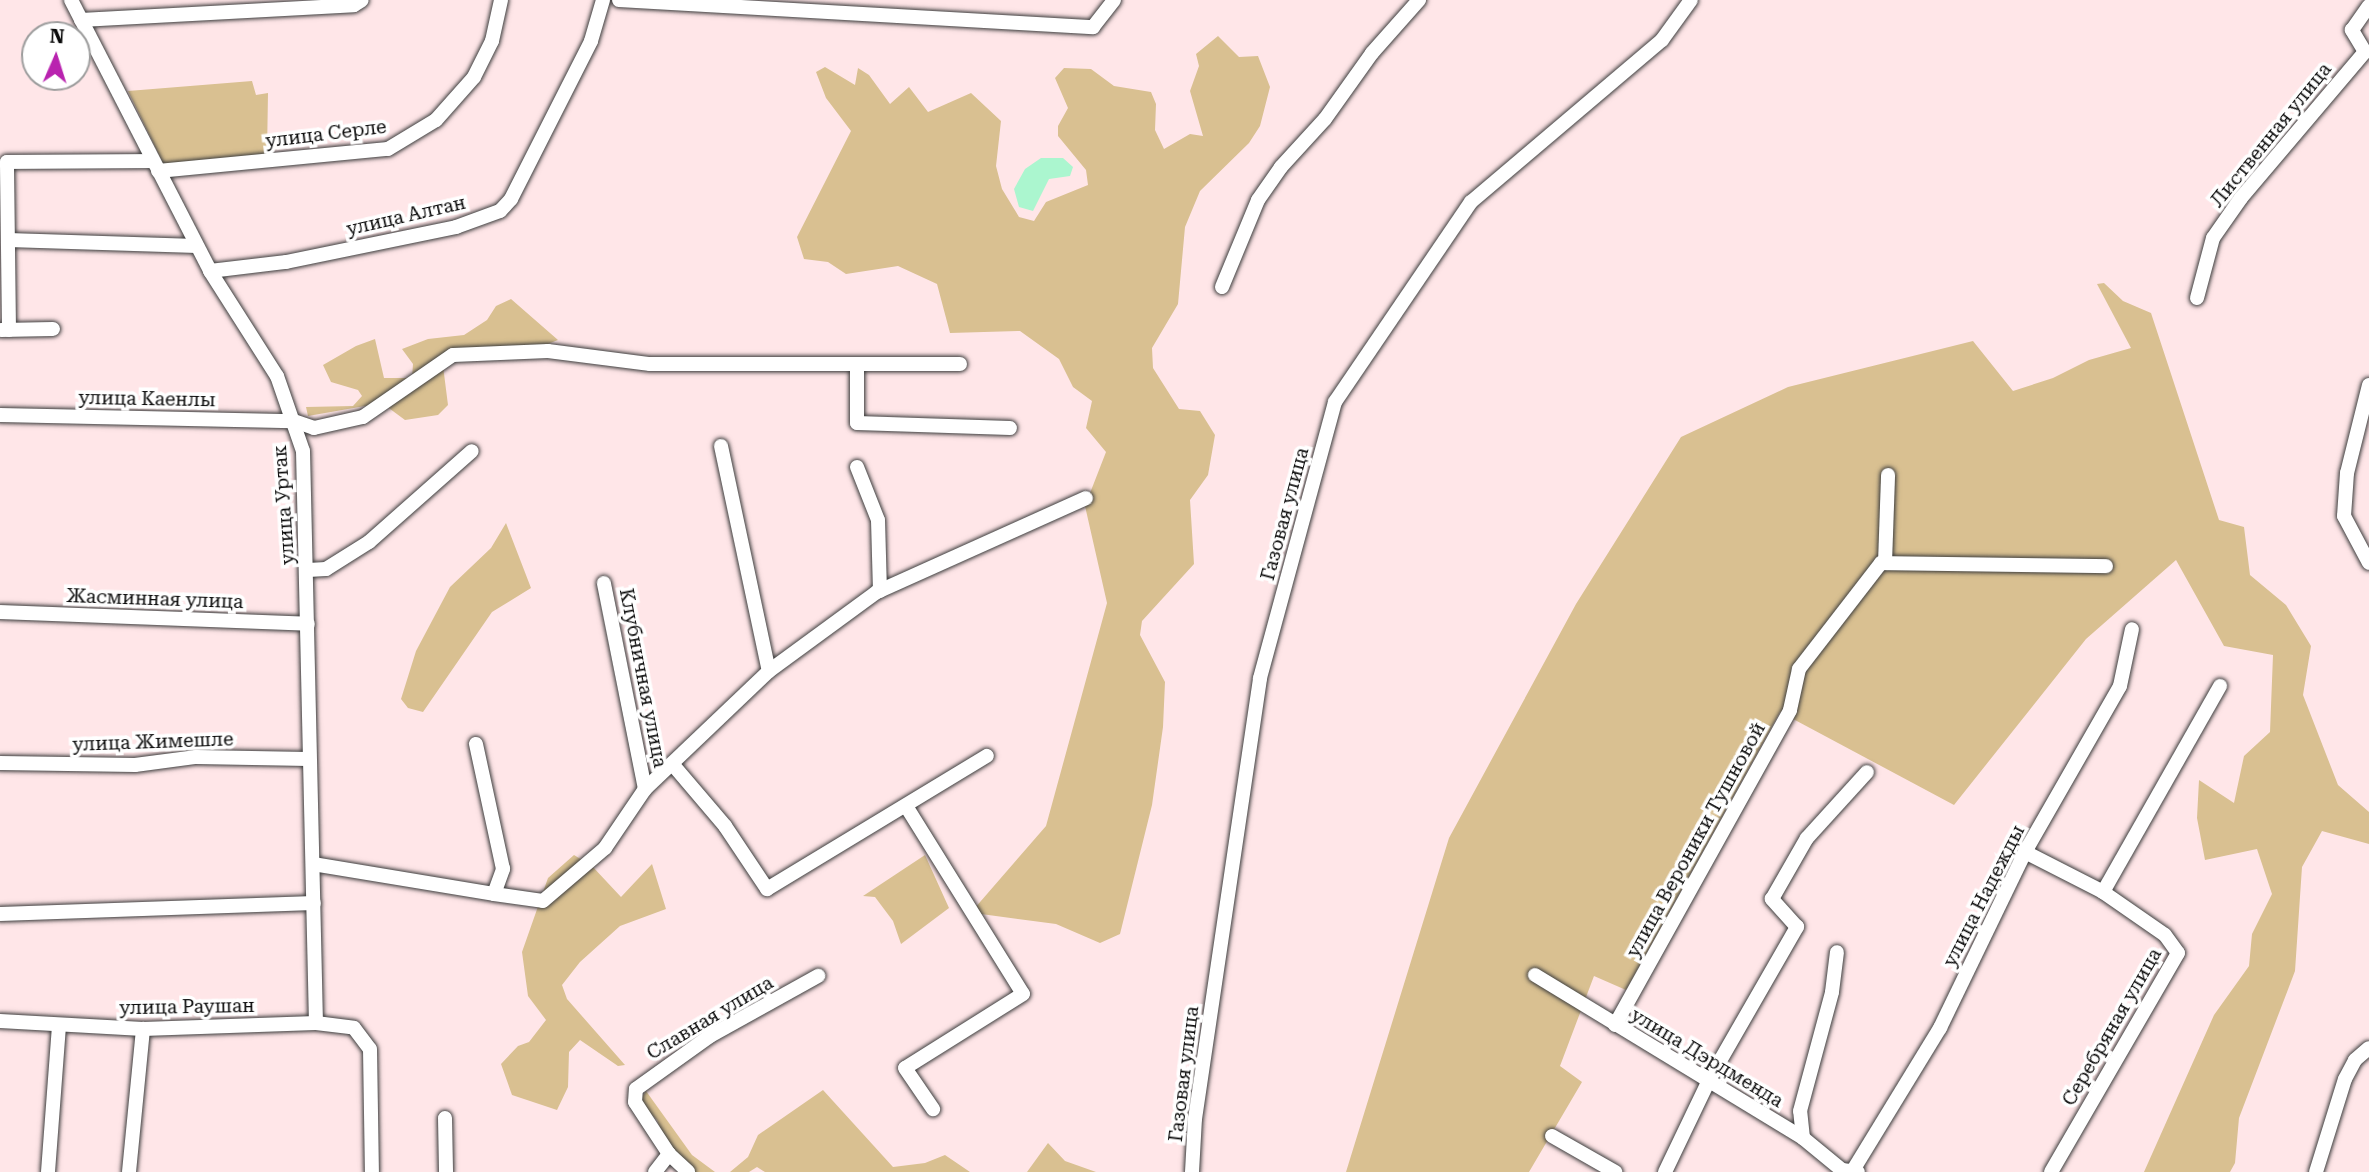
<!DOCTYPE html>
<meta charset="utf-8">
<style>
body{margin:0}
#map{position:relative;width:2369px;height:1172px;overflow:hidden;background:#ffe6e8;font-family:"Roboto Serif",serif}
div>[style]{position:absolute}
.forest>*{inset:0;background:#d9c091}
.water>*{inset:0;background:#abf6cf}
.roads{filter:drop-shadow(0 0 2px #3d3d3d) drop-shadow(0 0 2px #3d3d3d)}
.minor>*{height:14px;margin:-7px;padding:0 7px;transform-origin:7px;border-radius:7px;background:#fff}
span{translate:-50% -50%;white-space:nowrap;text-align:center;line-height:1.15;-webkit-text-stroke:7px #fff;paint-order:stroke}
.street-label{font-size:19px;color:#0a0a0a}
.north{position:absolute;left:21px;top:21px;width:70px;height:70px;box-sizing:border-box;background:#fff;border:2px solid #9d9d9d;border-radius:50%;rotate:3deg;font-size:19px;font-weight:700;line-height:28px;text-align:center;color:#0a0a0a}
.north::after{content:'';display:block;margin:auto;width:24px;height:32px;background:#b923af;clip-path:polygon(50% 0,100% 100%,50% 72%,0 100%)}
</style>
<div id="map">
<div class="forest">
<div style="clip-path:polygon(1218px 36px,1239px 57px,1258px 56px,1270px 87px,1260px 126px,1249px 143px,1200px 191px,1185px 227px,1178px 304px,1152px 348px,1153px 368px,1179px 409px,1200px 411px,1215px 435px,1208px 475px,1190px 500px,1194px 564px,1142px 621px,1140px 635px,1165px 682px,1163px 727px,1152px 805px,1120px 934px,1100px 943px,1056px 924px,981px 914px,974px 909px,1046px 826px,1107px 603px,1085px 506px,1106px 452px,1086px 428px,1092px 401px,1073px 387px,1059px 359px,1020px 331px,950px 333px,937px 284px,898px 266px,846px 274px,828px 262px,804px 259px,797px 237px,851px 131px,826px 98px,816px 72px,825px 67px,855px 85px,858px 68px,869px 75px,890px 104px,909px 87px,928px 112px,971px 93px,1001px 121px,996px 166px,1002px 189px,1019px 217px,1034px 221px,1046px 202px,1088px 185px,1086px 170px,1058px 136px,1058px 126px,1068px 108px,1055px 78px,1064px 68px,1091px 69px,1114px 86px,1151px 92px,1156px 104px,1155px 130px,1164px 149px,1190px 134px,1203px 136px,1190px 91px,1199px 66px,1196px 54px)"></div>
<div style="clip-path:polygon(252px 81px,256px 95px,268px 93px,267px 154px,164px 165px,128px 91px)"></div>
<div style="clip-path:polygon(2104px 283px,2123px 301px,2151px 313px,2219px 520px,2244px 527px,2250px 575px,2286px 605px,2311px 646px,2303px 695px,2338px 785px,2369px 812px,2369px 844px,2322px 831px,2302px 867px,2295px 971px,2239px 1118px,2235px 1163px,2230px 1172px,2144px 1172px,2214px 1015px,2249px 966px,2252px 934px,2272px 894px,2257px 849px,2205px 860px,2197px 818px,2199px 780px,2234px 803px,2244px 756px,2270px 732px,2273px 655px,2224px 646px,2176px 560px,2086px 639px,1954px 805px,1780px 712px,1626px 990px,1594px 976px,1560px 1066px,1582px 1082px,1529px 1172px,1346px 1172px,1449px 838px,1576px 604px,1681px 437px,1788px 387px,1973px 341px,2013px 391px,2053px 378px,2089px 360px,2131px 348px,2097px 284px)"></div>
<div style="clip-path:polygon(511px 299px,558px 340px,527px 352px,442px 358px,448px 405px,438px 415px,405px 420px,382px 403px,308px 416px,306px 407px,353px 406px,362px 396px,358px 390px,331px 382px,323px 365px,356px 346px,375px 339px,384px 378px,412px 378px,413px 364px,402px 349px,428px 339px,464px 335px,487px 320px,496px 306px)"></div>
<div style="clip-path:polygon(506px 523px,531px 588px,492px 612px,423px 712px,408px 708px,401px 699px,416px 651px,450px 587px,491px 548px)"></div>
<div style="clip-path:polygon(574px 855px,592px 866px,621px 897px,652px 864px,666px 909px,620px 926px,580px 962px,562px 985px,567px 999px,625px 1065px,618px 1066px,580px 1040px,569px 1052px,568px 1087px,557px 1110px,512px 1095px,501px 1064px,518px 1046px,529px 1042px,546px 1020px,528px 996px,522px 952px,548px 878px)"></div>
<div style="clip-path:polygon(925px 855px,949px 908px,901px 944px,893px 921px,875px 897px,863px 896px)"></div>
<div style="clip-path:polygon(823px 1090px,893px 1167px,925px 1163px,945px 1155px,970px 1172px,765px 1172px,757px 1167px,749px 1172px,730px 1172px,748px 1157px,758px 1135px)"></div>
<div style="clip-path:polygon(646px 1091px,692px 1155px,715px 1172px,678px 1172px,657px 1120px,639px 1102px)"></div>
<div style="clip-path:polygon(1048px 1143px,1065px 1161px,1096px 1172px,1027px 1172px)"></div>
</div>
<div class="water">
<div style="clip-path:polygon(1041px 158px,1063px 158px,1073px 167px,1070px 176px,1049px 179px,1033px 211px,1019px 207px,1014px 189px,1025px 169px)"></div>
</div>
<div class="roads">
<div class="minor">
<div style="left:71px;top:0;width:305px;rotate:62.8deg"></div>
<div style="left:210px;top:271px;width:125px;rotate:57.5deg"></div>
<div style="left:277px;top:376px;width:79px;rotate:70.9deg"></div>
<div style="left:303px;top:451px;width:572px;rotate:88.7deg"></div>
<div style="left:619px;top:0;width:475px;rotate:3.3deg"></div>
<div style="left:1093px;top:27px;width:34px;rotate:-52deg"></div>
<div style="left:81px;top:20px;width:273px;rotate:-3.1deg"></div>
<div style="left:354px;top:5px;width:9px;rotate:-32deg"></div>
<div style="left:158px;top:171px;width:231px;rotate:-5.5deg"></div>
<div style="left:388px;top:149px;width:56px;rotate:-31.1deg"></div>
<div style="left:436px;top:120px;width:57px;rotate:-48.5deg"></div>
<div style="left:474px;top:77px;width:40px;rotate:-63.4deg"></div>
<div style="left:492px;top:41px;width:42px;rotate:-77.6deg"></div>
<div style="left:8px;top:240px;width:189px;rotate:1.8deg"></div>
<div style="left:210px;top:271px;width:77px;rotate:-6.8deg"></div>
<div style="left:286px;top:262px;width:174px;rotate:-11.6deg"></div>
<div style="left:456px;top:227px;width:47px;rotate:-20deg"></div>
<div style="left:500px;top:211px;width:16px;rotate:-47deg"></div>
<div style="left:511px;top:199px;width:177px;rotate:-63.1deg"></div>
<div style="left:591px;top:41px;width:43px;rotate:-73.7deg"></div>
<div style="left:1222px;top:287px;width:94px;rotate:-67.5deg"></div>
<div style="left:1258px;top:200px;width:40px;rotate:-55.1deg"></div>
<div style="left:1281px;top:167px;width:65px;rotate:-47.5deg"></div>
<div style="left:1325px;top:119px;width:81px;rotate:-54.5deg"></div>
<div style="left:1372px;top:53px;width:71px;rotate:-48.4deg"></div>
<div style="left:2197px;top:298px;width:62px;rotate:-75.1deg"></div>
<div style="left:2213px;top:238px;width:49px;rotate:-55deg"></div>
<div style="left:2241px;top:198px;width:192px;rotate:-49.7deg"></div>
<div style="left:2365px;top:52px;width:26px;rotate:-121deg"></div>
<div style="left:2352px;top:30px;width:29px;rotate:-55deg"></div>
<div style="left:1px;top:330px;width:52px;rotate:-1.1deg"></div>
<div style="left:9px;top:330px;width:168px;rotate:-90.7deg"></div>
<div style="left:7px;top:162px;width:146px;rotate:-0.4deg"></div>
<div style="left:857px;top:366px;width:57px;rotate:90deg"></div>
<div style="left:857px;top:423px;width:153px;rotate:1.9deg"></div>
<div style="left:2369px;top:385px;width:91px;rotate:104deg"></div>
<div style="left:2347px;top:473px;width:43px;rotate:94deg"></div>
<div style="left:2344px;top:516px;width:53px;rotate:62deg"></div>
<div style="left:0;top:415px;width:294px;rotate:1.2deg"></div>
<div style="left:294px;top:421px;width:21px;rotate:19deg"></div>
<div style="left:314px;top:428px;width:50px;rotate:-12.7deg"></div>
<div style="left:363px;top:417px;width:109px;rotate:-34.6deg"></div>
<div style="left:453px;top:355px;width:95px;rotate:-2.4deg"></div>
<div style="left:548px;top:351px;width:103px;rotate:7.3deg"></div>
<div style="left:650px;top:364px;width:310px"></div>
<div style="left:721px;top:446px;width:230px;rotate:78deg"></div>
<div style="left:857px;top:467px;width:57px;rotate:68.4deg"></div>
<div style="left:878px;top:520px;width:71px;rotate:88.4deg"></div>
<div style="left:1885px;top:563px;width:88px;rotate:-88deg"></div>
<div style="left:308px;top:570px;width:18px;rotate:-3deg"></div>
<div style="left:326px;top:569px;width:51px;rotate:-32.1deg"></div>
<div style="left:369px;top:542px;width:137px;rotate:-41.5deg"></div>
<div style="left:0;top:612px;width:308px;rotate:2.2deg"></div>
<div style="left:0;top:763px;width:135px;rotate:0.8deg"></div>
<div style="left:135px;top:765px;width:62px;rotate:-7.5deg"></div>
<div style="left:196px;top:757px;width:112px;rotate:1deg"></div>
<div style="left:674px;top:766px;width:79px;rotate:49.6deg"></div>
<div style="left:725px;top:826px;width:76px;rotate:56.3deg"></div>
<div style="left:767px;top:889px;width:257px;rotate:-31.2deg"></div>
<div style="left:645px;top:789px;width:171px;rotate:-43.6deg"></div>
<div style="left:769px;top:671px;width:134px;rotate:-36.2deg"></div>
<div style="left:877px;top:592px;width:229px;rotate:-24.2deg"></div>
<div style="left:906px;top:806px;width:221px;rotate:58.1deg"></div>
<div style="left:1023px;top:994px;width:139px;rotate:147.9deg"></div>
<div style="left:905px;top:1068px;width:50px;rotate:55.7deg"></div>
<div style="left:2025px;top:852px;width:88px;rotate:27.1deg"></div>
<div style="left:2103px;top:892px;width:75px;rotate:34.7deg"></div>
<div style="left:2165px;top:935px;width:22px;rotate:54deg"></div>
<div style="left:2178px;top:953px;width:253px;rotate:120.1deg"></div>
<div style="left:313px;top:864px;width:183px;rotate:9.4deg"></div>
<div style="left:494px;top:894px;width:27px;rotate:-70deg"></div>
<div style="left:503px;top:869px;width:128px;rotate:-102.2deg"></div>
<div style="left:2103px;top:892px;width:237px;rotate:-60.4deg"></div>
<div style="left:494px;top:894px;width:49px;rotate:8.1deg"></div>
<div style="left:543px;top:901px;width:82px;rotate:-40.5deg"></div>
<div style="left:605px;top:848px;width:71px;rotate:-55.9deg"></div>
<div style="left:645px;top:789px;width:210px;rotate:-101.3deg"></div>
<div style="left:0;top:914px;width:314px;rotate:-2deg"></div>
<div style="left:1535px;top:975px;width:314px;rotate:31.3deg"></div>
<div style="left:1803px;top:1138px;width:50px;rotate:39.4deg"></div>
<div style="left:1842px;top:1170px;width:16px;rotate:7deg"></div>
<div style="left:0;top:1021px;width:143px;rotate:3.2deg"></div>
<div style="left:143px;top:1029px;width:173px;rotate:-2deg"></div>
<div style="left:316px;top:1023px;width:38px;rotate:7deg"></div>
<div style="left:354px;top:1028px;width:26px;rotate:53deg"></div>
<div style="left:370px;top:1049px;width:123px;rotate:89.1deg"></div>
<div style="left:1615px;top:1025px;width:360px;rotate:-60.9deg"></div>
<div style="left:1790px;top:710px;width:42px;rotate:-77.6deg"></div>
<div style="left:1799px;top:669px;width:134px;rotate:-52.3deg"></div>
<div style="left:1881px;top:563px;width:225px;rotate:0.8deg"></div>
<div style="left:445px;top:1118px;width:54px;rotate:88.9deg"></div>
<div style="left:1552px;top:1136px;width:73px;rotate:29.7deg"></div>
<div style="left:1803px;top:1138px;width:27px;rotate:-96deg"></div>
<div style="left:1800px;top:1111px;width:123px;rotate:-74.9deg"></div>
<div style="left:1832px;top:992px;width:40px;rotate:-82.9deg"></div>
<div style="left:669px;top:1154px;width:26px;rotate:43deg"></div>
<div style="left:48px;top:1172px;width:147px;rotate:-85.7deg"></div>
<div style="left:129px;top:1172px;width:144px;rotate:-84.4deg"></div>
<div style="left:655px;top:1172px;width:23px;rotate:-52deg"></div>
<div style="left:669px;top:1154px;width:62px;rotate:-123.2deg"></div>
<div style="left:635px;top:1102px;width:13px;rotate:-86deg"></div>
<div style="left:636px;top:1089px;width:91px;rotate:-35.6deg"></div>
<div style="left:710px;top:1036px;width:124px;rotate:-29.1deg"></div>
<div style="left:1192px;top:1172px;width:53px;rotate:-86.8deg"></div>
<div style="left:1195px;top:1119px;width:446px;rotate:-81.6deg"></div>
<div style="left:1260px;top:678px;width:286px;rotate:-74.8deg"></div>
<div style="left:1335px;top:402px;width:242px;rotate:-55.8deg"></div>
<div style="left:1471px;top:202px;width:250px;rotate:-40.3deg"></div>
<div style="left:1662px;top:40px;width:49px;rotate:-54.1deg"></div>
<div style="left:1665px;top:1172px;width:102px;rotate:-64.4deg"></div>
<div style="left:1709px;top:1080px;width:177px;rotate:-60.1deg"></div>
<div style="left:1797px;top:927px;width:38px;rotate:-132deg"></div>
<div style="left:1772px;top:899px;width:70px;rotate:-60.2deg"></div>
<div style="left:1807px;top:838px;width:89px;rotate:-47.7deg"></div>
<div style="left:1852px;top:1172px;width:169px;rotate:-58.6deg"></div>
<div style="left:1940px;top:1028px;width:195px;rotate:-64.2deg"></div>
<div style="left:2025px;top:852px;width:191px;rotate:-60.2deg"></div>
<div style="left:2120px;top:686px;width:58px;rotate:-78.1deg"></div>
<div style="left:2316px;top:1172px;width:97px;rotate:-72.7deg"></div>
<div style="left:2345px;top:1079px;width:21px;rotate:-62deg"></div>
<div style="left:2355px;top:1060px;width:18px;rotate:-41deg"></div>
</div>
</div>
<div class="street-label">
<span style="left:326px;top:134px;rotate:-7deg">улица Серле</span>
<span style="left:2271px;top:135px;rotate:-51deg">Лиственная улица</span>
<span style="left:406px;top:216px;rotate:-13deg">улица Алтан</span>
<span style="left:147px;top:399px;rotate:1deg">улица Каенлы</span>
<span style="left:284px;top:505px;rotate:-94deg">улица Уртак</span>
<span style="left:1285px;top:514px;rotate:-75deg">Газовая улица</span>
<span style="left:155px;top:599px;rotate:2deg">Жасминная улица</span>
<span style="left:643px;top:678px;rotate:79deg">Клубничная улица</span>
<span style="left:153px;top:742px;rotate:-2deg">улица Жимешле</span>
<span style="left:1696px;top:840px;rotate:-61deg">улица Вероники Тушновой</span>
<span style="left:1984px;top:896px;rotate:-63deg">улица Надежды</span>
<span style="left:187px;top:1007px;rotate:-1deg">улица Раушан</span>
<span style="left:710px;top:1018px;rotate:-31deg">Славная улица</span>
<span style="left:2112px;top:1027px;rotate:-60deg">Серебряная улица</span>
<span style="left:1707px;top:1058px;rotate:31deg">улица Дэрдменда</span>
<span style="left:1184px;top:1074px;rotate:-83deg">Газовая улица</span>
</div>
<div class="north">N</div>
</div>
